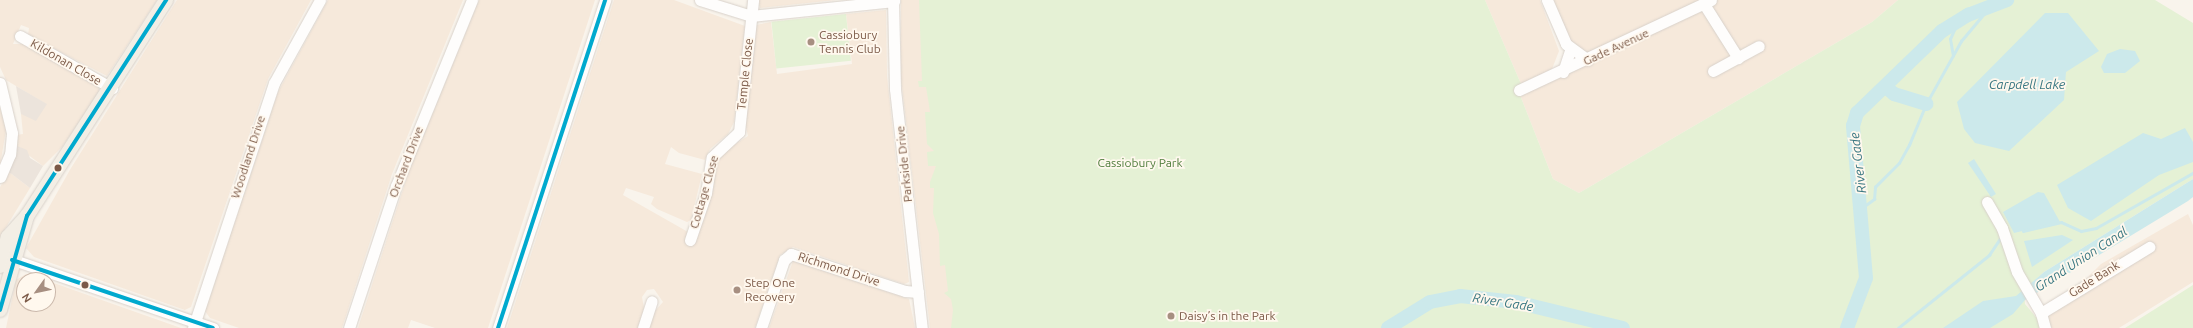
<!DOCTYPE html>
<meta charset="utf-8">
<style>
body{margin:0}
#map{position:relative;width:2193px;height:328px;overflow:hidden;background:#f9f4ec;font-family:Ubuntu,sans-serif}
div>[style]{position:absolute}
.residential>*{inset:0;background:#f6e9db}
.industrial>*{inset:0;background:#ece4dc}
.green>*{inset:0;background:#e5f1d5;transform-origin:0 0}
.water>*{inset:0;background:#cce9eb}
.stream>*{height:2.5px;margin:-1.25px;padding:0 1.25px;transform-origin:1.25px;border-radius:1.25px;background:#cce9eb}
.river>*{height:14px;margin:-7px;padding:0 7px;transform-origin:7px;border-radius:7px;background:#cce9eb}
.roads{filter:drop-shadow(0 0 1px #d8d1ca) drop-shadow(0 0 1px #d8d1ca)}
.minor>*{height:11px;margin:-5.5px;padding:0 5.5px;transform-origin:5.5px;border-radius:5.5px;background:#fefdfc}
.major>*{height:14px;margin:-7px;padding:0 7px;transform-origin:7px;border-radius:7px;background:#f3eee5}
.bus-1>*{height:4px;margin:-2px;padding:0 2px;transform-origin:2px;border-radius:2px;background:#00a9ce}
.dots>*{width:11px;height:11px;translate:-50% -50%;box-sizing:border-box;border:2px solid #fff8ee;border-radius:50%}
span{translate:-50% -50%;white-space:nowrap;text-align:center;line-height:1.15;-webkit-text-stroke:3.5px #fff8ee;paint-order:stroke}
.poi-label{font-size:12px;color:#7b5947}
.left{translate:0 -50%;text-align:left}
.street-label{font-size:12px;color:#7b5947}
.park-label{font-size:12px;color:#4f7c3b}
.water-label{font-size:13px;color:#397782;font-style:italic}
.north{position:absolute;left:16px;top:272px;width:40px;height:40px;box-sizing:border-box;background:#fff8ee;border:1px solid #cab8ab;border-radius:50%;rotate:237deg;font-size:11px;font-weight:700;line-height:16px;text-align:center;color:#7b5947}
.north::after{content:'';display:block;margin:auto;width:14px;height:18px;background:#a78f81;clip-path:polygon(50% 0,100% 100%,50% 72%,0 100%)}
</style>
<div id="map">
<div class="residential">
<div style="clip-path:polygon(0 0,157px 0,107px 76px,28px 35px,29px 28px,21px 25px,13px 44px,23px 44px,99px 88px,99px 93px,62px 147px,43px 166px,15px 145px,16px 135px,23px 134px,21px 114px,46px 104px,6px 80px,0 67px)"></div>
<div style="clip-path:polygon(177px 0,311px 0,268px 79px,191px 307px,185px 310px,34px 257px,26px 248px,71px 168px)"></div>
<div style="clip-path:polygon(328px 0,463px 0,392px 174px,342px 328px,239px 328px,210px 318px,205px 311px,278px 92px)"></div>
<div style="clip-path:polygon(479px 0,595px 0,488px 328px,435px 328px,411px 320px,408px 328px,358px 328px,409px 171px)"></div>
<div style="clip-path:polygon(614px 0,674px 0,745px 26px,734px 122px,728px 134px,710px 149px,705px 160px,679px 153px,671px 147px,665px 164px,702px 174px,691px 220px,687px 222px,657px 209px,651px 204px,654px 197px,626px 188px,623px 195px,688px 232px,704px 220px,718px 155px,748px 136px,745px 123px,756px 25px,771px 22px,777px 74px,852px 64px,846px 14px,886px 10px,887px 76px,909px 282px,904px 284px,793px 247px,780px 255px,755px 328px,649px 328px,654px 312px,663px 302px,654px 289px,647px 290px,642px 297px,644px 308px,638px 328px,507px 328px)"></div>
<div style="clip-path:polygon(758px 0,836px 0,760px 8px)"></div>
<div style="clip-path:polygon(901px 0,953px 0,989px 328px,930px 328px,901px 78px)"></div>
<div style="clip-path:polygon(1485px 0,1540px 0,1559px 51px,1552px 69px,1521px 84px)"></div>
<div style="clip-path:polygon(1552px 0,1706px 0,1595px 57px,1575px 52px)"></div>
<div style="clip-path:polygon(1717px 0,1898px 0,1872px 22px,1579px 193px,1553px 179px,1520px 95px)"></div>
<div style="clip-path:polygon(0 107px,6px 130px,0 166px)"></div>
<div style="clip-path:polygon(9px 172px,30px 188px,0 237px,0 187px)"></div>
<div style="clip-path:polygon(2188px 214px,2193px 225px,2193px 282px,2119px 328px,2052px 328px,2040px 308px,2081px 284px,2101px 264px)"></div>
<div style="clip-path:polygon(793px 261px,909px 299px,915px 328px,769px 328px)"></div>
<div style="clip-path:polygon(26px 274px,45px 280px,24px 280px,24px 304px,48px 304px,48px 281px,181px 328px,6px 328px,16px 280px)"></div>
</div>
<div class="industrial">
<div style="clip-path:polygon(16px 86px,47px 104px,36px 121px,21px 114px)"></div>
<div style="clip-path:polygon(15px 145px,27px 150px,30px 158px,43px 166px,30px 188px,9px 172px)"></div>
</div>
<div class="green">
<div style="clip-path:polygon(919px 0,1485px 0,1521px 84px,1520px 95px,1553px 179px,1579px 193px,1872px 22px,1898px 0,2155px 0,2193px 23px,2193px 179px,2044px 272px,2024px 290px,2025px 304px,2045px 328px,951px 328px,953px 310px,951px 299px,944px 293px,948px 291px,946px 274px,945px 265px,940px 266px,939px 234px,933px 213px,934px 188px,930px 188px,930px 182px,936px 166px,928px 166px,927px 152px,934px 151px,927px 144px,925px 112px,930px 112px,929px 105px,926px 87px,919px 87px,918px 81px,922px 81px)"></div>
<div style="left:846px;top:14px;width:47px;height:75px;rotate:84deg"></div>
<div style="clip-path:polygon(2193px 285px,2193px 328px,2125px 328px,2182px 292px)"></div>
</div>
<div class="water">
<div style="clip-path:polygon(2045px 13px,2068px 13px,2099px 51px,2066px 72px,2064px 100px,2009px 151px,1975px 143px,1964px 129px,1957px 102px)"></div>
<div style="clip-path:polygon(2120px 49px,2135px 51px,2140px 61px,2125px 73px,2104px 73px,2101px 67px,2107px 54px)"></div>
<div style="clip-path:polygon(2185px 128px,2193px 142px,2193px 162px,2159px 175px,2091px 221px,2068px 208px,2057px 185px,2143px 133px,2161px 139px)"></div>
<div style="clip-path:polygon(1974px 159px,1996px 194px,1991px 197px,1968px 163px)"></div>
<div style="clip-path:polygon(2193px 179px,2193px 197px,2188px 201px,2025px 300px,2013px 314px,1990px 328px,1943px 328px,1983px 301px,2016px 296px,2044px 272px)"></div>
<div style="clip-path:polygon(2038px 192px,2044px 193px,2060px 222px,2014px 233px,2003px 212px)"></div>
<div style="clip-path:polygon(2062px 235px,2073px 240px,2032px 267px,2024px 241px)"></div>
</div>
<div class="stream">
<div style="left:1953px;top:56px;width:17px;rotate:-100deg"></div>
<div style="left:1950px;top:39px;width:20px;rotate:-66deg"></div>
<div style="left:1863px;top:207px;width:14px;rotate:-36deg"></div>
<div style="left:1874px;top:199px;width:12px;rotate:-85deg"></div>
<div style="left:1875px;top:187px;width:34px;rotate:-45deg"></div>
<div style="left:1899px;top:163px;width:21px;rotate:-61deg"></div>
<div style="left:1909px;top:145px;width:44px;rotate:-67.5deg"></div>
<div style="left:1926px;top:104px;width:72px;rotate:-60.9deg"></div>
<div style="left:1961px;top:41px;width:50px;rotate:-49.9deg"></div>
<div style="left:2023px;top:231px;width:39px;rotate:-13deg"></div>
<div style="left:2061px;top:222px;width:22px;rotate:24deg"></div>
<div style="left:2081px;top:231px;width:15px;rotate:-11deg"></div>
<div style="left:2096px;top:228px;width:112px;rotate:-29.6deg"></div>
<div style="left:1898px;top:328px;width:117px;rotate:-38.7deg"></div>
<div style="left:1989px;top:255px;width:23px;rotate:-56deg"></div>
</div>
<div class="river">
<div style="left:1886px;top:87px;width:11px;rotate:41deg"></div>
<div style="left:1894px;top:94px;width:34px;rotate:17deg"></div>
<div style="left:1388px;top:328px;width:49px;rotate:-31.8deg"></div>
<div style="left:1430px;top:302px;width:31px;rotate:-11deg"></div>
<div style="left:1460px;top:296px;width:56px;rotate:6.1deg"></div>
<div style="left:1516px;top:302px;width:110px;rotate:13.7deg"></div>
<div style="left:1847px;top:328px;width:53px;rotate:-69.2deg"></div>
<div style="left:1866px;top:278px;width:153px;rotate:-94.9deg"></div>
<div style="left:1853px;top:126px;width:14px;rotate:-73deg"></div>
<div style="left:1857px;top:113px;width:118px;rotate:-44deg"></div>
<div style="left:1942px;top:31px;width:31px;rotate:-32deg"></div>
<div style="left:1968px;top:15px;width:42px;rotate:-21deg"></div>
</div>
<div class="roads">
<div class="minor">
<div style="left:700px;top:0;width:53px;rotate:17.4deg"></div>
<div style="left:751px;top:16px;width:144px;rotate:-6deg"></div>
<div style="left:893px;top:0;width:89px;rotate:88.7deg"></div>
<div style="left:895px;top:89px;width:241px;rotate:83.6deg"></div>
<div style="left:1547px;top:0;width:48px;rotate:66.6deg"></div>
<div style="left:1566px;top:44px;width:27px;rotate:36deg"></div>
<div style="left:1704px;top:4px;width:64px;rotate:57.8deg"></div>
<div style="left:20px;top:36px;width:106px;rotate:29.5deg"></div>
<div style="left:1713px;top:71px;width:52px;rotate:-28.5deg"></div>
<div style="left:1563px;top:72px;width:23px;rotate:-72deg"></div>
<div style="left:0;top:83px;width:51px;rotate:76.5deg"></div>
<div style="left:12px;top:133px;width:21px;rotate:95deg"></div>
<div style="left:10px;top:154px;width:25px;rotate:113deg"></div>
<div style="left:1519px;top:90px;width:212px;rotate:-25.1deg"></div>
<div style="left:1987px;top:202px;width:30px;rotate:60deg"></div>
<div style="left:2002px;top:228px;width:46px;rotate:71.2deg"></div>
<div style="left:2017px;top:272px;width:48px;rotate:59.7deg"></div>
<div style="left:2041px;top:313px;width:16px;rotate:75deg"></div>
<div style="left:690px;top:240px;width:50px;rotate:-71.2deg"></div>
<div style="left:706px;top:193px;width:36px;rotate:-81deg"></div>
<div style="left:712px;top:157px;width:37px;rotate:-43deg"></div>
<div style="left:739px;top:132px;width:133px;rotate:-83.9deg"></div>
<div style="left:8px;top:258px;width:217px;rotate:18.9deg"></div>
<div style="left:2041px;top:313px;width:127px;rotate:-31.4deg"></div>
<div style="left:193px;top:328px;width:258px;rotate:-71.7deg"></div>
<div style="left:274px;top:83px;width:95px;rotate:-61deg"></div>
<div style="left:349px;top:328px;width:150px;rotate:-71.7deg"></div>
<div style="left:396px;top:186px;width:201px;rotate:-67.8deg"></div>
<div style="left:498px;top:328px;width:345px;rotate:-71.9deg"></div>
<div style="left:643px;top:328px;width:28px;rotate:-72deg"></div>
<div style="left:761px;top:328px;width:72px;rotate:-71.3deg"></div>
<div style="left:784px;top:260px;width:9px;rotate:-41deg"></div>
<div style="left:791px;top:254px;width:120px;rotate:18deg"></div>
<div style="left:905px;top:291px;width:13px;rotate:4deg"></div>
</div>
<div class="major">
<div style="left:0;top:266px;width:30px;rotate:-75deg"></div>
<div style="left:8px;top:237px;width:28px;rotate:-48deg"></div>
<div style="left:27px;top:216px;width:257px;rotate:-57.2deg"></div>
<div style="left:0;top:310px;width:98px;rotate:-74deg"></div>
</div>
</div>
<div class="bus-1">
<div style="left:12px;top:260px;width:212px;rotate:18.7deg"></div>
<div style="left:0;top:310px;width:98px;rotate:-74deg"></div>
<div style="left:27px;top:216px;width:257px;rotate:-57.2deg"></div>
<div style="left:498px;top:328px;width:345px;rotate:-71.9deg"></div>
</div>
<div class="dots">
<div style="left:811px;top:42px;background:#a78f81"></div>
<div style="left:58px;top:168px;background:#7b5947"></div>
<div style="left:85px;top:285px;background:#7b5947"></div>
<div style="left:737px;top:290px;background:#a78f81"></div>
<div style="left:1171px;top:316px;background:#a78f81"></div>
</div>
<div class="poi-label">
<span class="left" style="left:819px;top:42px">Cassiobury<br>Tennis Club</span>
<span class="left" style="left:745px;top:290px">Step One<br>Recovery</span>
<span class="left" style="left:1179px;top:316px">Daisy’s in the Park</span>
</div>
<div class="street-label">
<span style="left:1616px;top:47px;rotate:-25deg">Gade Avenue</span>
<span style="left:66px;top:62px;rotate:30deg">Kildonan Close</span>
<span style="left:745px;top:74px;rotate:-84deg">Temple Close</span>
<span style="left:248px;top:157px;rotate:-72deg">Woodland Drive</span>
<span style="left:406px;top:162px;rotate:-69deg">Orchard Drive</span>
<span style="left:904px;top:164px;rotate:-96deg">Parkside Drive</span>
<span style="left:704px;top:192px;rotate:-74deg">Cottage Close</span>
<span style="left:839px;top:269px;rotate:18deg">Richmond Drive</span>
<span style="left:2094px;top:279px;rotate:-32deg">Gade Bank</span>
</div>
<div class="park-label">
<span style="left:1140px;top:163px">Cassiobury Park</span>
</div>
<div class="water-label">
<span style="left:2027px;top:84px">Carpdell Lake</span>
<span style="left:1858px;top:163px;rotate:-97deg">River Gade</span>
<span style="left:2081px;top:259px;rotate:-33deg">Grand Union Canal</span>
<span style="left:1503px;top:302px;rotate:9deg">River Gade</span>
</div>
<div class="north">N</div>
</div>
